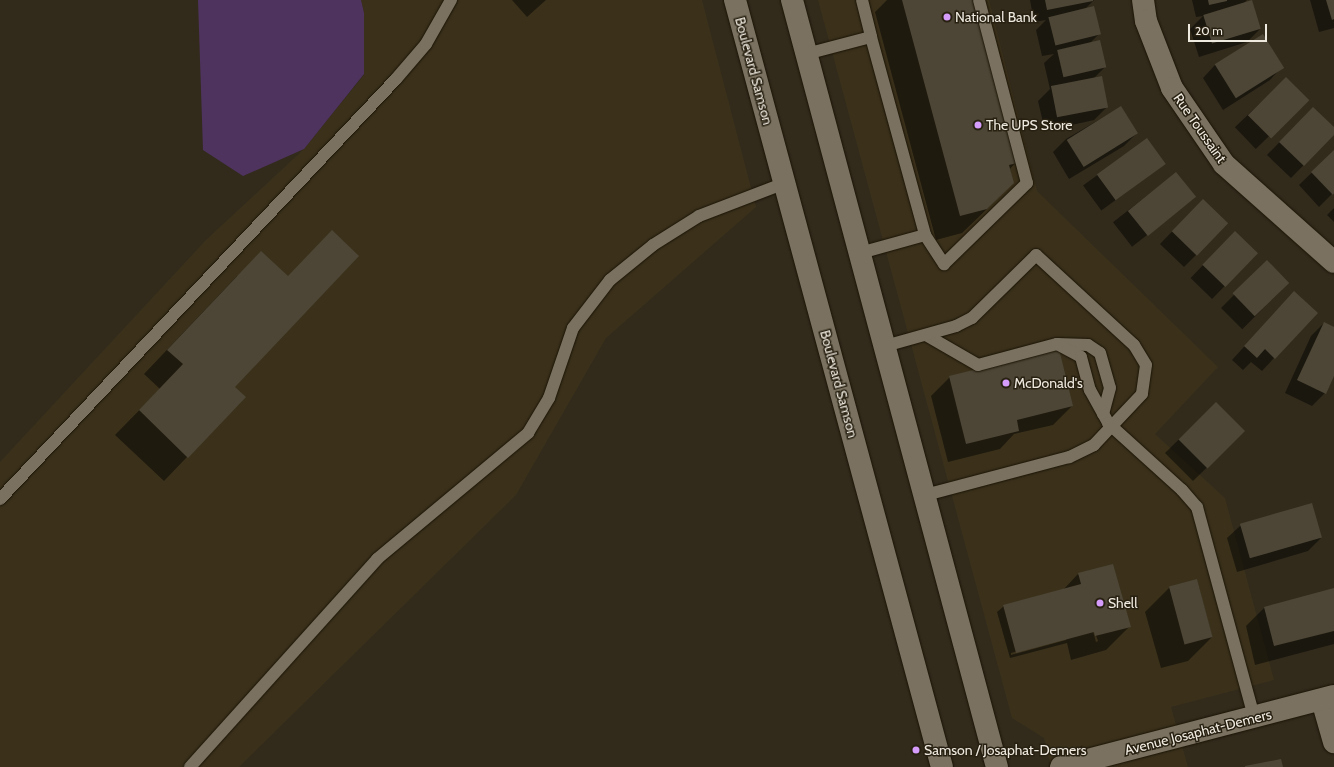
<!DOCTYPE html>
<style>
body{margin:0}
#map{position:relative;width:1334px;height:767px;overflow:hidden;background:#322b1c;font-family:Cabin,sans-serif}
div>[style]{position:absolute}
.built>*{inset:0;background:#3b311b}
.green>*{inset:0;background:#4e335f}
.shadow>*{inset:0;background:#0007;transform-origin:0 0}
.building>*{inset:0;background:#4d4636;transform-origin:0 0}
.roads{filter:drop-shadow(0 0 1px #1a1305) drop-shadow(0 0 1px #1a1305)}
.service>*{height:12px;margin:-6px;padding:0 6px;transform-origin:6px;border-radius:6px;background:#7a7160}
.minor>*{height:22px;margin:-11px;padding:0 11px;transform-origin:11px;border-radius:11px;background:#7a7160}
.tertiary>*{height:22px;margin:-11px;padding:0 11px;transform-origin:11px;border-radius:11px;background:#7a7160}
.dots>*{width:11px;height:11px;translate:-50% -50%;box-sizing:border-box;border:2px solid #282112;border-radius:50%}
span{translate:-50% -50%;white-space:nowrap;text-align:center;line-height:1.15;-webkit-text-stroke:3px #282112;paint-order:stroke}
.poi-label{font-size:14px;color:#efeae0}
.left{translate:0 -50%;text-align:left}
.street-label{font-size:14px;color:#efeae0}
.scale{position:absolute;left:1188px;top:24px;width:79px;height:18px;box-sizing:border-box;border:2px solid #efeae0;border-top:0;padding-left:5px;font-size:12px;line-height:14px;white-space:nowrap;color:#efeae0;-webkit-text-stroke:3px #282112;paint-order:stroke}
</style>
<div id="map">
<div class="built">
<div style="clip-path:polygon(361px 0,702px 0,756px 207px,606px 338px,516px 495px,239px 767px,0 767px,0 462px,206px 240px,304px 149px,364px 75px,364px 13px)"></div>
<div style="clip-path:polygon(818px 0,989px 0,1037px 191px,1218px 367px,1155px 434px,1225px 498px,1274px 680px,1171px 707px,1188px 767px,1051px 767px,1044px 738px,1012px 718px)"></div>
</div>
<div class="green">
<div style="clip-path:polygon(198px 0,361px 0,364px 13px,364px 74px,304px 149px,243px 176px,203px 150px)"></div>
</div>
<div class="shadow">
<div style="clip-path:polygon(512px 0,546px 0,527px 17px)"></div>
<div style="clip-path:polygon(887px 0,973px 0,1016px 162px,1010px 169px,1013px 183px,989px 207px,962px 233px,936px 240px,875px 12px)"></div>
<div style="clip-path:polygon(1030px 0,1094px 0,1085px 9px,1100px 33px,1090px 43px,1105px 67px,1093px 79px,1101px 77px,1107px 107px,1094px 120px,1045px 131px,1038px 101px,1050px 89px,1044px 63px,1054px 54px,1042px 56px,1036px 30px,1046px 20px,1034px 22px)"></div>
<div style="clip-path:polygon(1192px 0,1247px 0,1244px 3px,1260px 29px,1247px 42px,1199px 57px,1190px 29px,1203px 16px,1196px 17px)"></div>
<div style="clip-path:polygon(1310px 0,1334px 0,1334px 28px,1319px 32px)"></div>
<div style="clip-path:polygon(1262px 35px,1282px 67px,1270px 80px,1223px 110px,1203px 78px,1215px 65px)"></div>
<div style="left:1286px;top:78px;width:30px;height:71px;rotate:46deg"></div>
<div style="clip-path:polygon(1121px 107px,1137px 133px,1124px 146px,1069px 179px,1053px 152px,1066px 139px)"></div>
<div style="clip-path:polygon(1300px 121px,1334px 129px,1334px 134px,1291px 178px,1267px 155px)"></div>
<div style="left:1147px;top:139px;width:31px;height:79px;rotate:54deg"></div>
<div style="clip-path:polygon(1334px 151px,1334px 192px,1319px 207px,1299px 185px)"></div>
<div style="left:1176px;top:173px;width:31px;height:80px;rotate:52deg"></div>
<div style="clip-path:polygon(1334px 208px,1334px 222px,1327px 215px)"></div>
<div style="clip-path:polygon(1190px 213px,1197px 254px,1184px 267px,1160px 244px)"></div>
<div style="left:1235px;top:232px;width:30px;height:64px;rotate:44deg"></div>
<div style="left:1267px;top:262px;width:30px;height:65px;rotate:45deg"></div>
<div style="clip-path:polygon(237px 276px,234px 387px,187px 457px,164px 481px,115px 435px,160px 389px,144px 374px)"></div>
<div style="clip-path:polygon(1282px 305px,1274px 358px,1262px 371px,1251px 362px,1243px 370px,1232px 360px)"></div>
<div style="clip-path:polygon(1324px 323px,1334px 328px,1334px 374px,1325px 393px,1312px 406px,1285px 393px,1311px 336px)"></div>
<div style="clip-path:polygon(950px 377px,1072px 406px,1053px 425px,1014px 434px,1000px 449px,948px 462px,931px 396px)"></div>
<div style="clip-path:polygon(1216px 403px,1231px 444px,1193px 481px,1165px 453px)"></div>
<div style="clip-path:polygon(1240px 526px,1321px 538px,1308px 551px,1237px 572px,1227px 538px)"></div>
<div style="clip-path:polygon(evenodd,1078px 574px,1130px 626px,1106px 650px,1071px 660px,1067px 643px,1010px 658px,997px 612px,1004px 606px,1063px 590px,1078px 574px,1094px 630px,1098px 641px,1096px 642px,1093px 631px,1094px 630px,1078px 574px,1066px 638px,1066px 640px,1011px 655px,1011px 653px,1066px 638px)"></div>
<div style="clip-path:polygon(1197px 580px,1212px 637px,1188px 661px,1161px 668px,1145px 612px,1169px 588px)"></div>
<div style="clip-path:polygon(1334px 589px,1334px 644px,1255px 665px,1246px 626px,1264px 608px)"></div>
</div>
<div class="building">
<div style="clip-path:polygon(902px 0,974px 0,1017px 163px,1009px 165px,1014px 183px,987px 209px,960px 216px)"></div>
<div style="clip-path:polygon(1045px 0,1093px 0,1093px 1px,1047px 10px)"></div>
<div style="clip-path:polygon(1208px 0,1227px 0,1227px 1px,1209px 5px)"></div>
<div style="left:1252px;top:0;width:30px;height:51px;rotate:73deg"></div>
<div style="clip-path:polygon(1326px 0,1334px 0,1334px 19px,1332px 20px)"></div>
<div style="left:1094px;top:6px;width:29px;height:47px;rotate:76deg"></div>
<div style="left:1263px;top:34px;width:40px;height:57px;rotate:58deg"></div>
<div style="left:1100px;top:40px;width:28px;height:44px;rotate:77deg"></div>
<div style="left:1102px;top:76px;width:32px;height:52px;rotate:79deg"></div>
<div style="left:1286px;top:77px;width:33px;height:54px;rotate:45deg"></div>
<div style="left:1121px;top:106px;width:32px;height:64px;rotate:58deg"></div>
<div style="clip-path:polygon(1313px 107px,1334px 127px,1334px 135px,1304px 166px,1279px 142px)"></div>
<div style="left:1147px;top:138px;width:32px;height:62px;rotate:54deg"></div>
<div style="clip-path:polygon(1334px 150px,1334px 193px,1333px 195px,1311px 172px)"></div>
<div style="left:1176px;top:172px;width:32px;height:62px;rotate:51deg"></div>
<div style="left:1203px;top:199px;width:35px;height:45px;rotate:44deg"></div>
<div style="clip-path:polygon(332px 230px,359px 256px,235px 387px,246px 397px,188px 458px,139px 410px,183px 364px,167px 350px,261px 251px,288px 276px)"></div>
<div style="left:1235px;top:231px;width:32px;height:47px;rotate:44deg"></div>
<div style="left:1267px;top:260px;width:32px;height:48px;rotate:46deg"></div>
<div style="clip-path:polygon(1294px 291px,1318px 313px,1275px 359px,1265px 349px,1257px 358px,1244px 346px)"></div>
<div style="clip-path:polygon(1324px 322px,1334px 327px,1334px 376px,1326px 394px,1297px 380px)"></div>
<div style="clip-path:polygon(1059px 349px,1073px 406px,1017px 420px,1019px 431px,966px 444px,949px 376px)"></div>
<div style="left:1216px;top:402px;width:41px;height:53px;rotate:45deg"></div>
<div style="left:1312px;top:503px;width:36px;height:75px;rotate:74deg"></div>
<div style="clip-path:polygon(1113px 564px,1131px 627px,1095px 636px,1094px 632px,1016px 653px,1003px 605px,1081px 584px,1078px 573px)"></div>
<div style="left:1197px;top:579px;width:60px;height:29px;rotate:75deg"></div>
<div style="clip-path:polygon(1334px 588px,1334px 631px,1274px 646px,1264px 607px)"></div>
<div style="clip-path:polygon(1281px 759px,1283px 767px,1245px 767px,1245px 766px)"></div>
</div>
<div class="roads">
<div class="service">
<div style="left:862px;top:0;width:38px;rotate:76deg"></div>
<div style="left:806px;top:54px;width:67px;rotate:-14.7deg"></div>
<div style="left:871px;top:37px;width:205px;rotate:74.7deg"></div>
<div style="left:925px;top:235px;width:67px;rotate:164.5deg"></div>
<div style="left:925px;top:235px;width:35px;rotate:57deg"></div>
<div style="left:944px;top:264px;width:116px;rotate:-44.3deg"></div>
<div style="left:1027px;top:183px;width:189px;rotate:-104.7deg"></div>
<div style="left:926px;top:335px;width:60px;rotate:30deg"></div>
<div style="left:978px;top:365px;width:82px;rotate:-14.9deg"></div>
<div style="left:1057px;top:344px;width:31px;rotate:2deg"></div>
<div style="left:1088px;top:345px;width:14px;rotate:34deg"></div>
<div style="left:1100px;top:353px;width:36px;rotate:74deg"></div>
<div style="left:1110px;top:388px;width:27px;rotate:105deg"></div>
<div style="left:1057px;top:344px;width:27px;rotate:28deg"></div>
<div style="left:1081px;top:357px;width:34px;rotate:75deg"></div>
<div style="left:1090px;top:390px;width:38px;rotate:61deg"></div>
<div style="left:1108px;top:423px;width:100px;rotate:42.2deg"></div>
<div style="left:1182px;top:490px;width:23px;rotate:49deg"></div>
<div style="left:1197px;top:507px;width:218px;rotate:74.8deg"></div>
<div style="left:885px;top:346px;width:74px;rotate:-15.7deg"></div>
<div style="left:956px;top:326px;width:18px;rotate:-27deg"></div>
<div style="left:972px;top:318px;width:90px;rotate:-44.5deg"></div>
<div style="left:1036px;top:255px;width:133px;rotate:42.6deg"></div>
<div style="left:1134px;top:345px;width:23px;rotate:59deg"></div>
<div style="left:1146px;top:365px;width:29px;rotate:98deg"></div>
<div style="left:1142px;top:394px;width:70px;rotate:133.3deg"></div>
<div style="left:1094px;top:445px;width:28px;rotate:154deg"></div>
<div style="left:1069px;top:457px;width:149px;rotate:165.2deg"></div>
<div style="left:0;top:499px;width:577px;rotate:-46.68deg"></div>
<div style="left:396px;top:79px;width:46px;rotate:-49.4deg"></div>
<div style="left:426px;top:44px;width:51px;rotate:-60.4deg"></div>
<div style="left:190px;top:767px;width:280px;rotate:-48deg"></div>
<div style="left:377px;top:559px;width:197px;rotate:-39.8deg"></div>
<div style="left:528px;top:433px;width:41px;rotate:-59deg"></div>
<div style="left:549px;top:398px;width:74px;rotate:-71.1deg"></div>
<div style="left:573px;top:328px;width:61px;rotate:-52.4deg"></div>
<div style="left:610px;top:280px;width:55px;rotate:-39.1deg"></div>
<div style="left:653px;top:245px;width:54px;rotate:-32.2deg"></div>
<div style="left:699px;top:216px;width:92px;rotate:-21deg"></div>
</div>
<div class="minor">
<div style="left:1143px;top:0;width:21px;rotate:82deg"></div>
<div style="left:1146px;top:21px;width:72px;rotate:68.8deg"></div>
<div style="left:1172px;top:88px;width:92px;rotate:55.6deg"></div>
<div style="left:1224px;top:164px;width:147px;rotate:41.7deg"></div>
<div style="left:1322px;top:700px;width:44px;rotate:74.1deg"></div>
<div style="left:1061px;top:767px;width:282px;rotate:-14.6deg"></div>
</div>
<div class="tertiary">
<div style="left:735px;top:0;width:794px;rotate:74.9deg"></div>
<div style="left:792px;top:0;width:794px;rotate:75.04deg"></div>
</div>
</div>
<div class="dots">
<div style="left:947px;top:17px;background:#d59cfb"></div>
<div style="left:978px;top:125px;background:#d59cfb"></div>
<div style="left:1006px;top:383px;background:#d59cfb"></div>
<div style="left:1100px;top:603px;background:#d59cfb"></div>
<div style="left:916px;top:750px;background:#d59cfb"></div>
</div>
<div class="poi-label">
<span class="left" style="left:955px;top:17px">National Bank</span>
<span class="left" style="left:986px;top:125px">The UPS Store</span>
<span class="left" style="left:1014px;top:383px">McDonald's</span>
<span class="left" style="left:1108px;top:603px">Shell</span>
<span class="left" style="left:924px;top:750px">Samson / Josaphat-Demers</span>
</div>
<div class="street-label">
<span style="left:754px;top:71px;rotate:75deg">Boulevard Samson</span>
<span style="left:1200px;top:128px;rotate:55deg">Rue Toussaint</span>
<span style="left:839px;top:384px;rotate:75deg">Boulevard Samson</span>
<span style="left:1198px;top:732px;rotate:-14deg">Avenue Josaphat-Demers</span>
</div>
<div class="scale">20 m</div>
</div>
